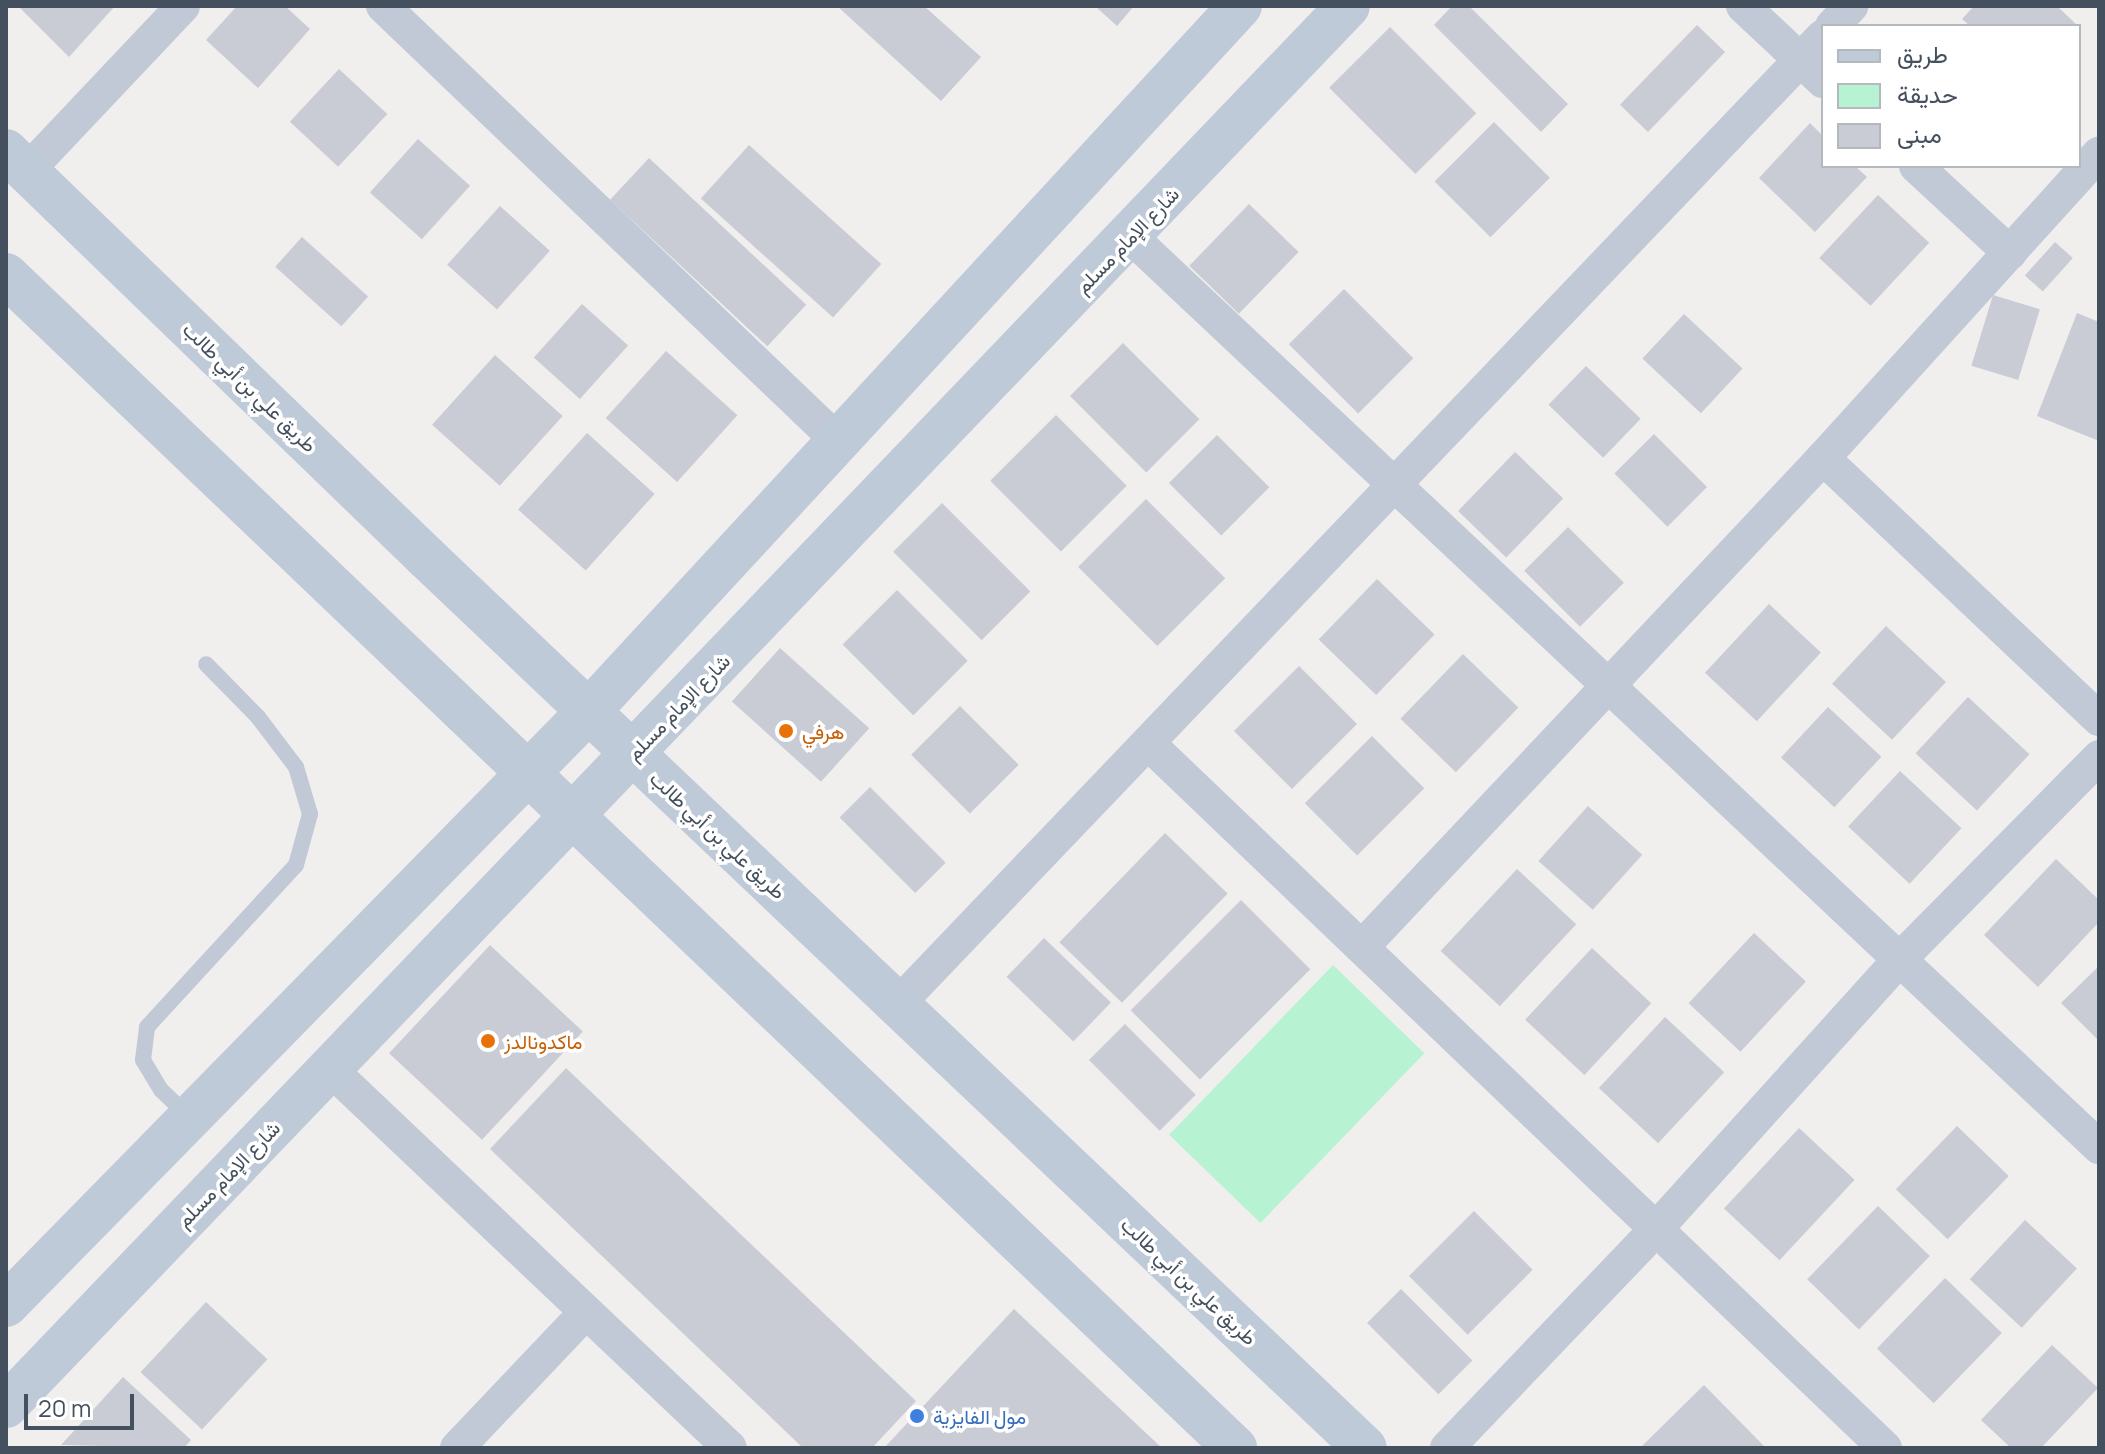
<!DOCTYPE html>
<meta charset="utf-8">
<style>
body{margin:0}
#map{position:relative;width:2105px;height:1454px;overflow:hidden;background:#f1eeee;font-family:Manrope,Vazirmatn,sans-serif}
div>[style]{position:absolute}
.green>*{inset:0;background:#b7f3d3;transform-origin:0 0}
.building>*{inset:0;background:#c9ccd4;transform-origin:0 0}
.lane>*{height:16px;margin:-8px;padding:0 8px;transform-origin:8px;border-radius:8px;background:#c0c9d5}
.street>*{height:34px;margin:-17px;padding:0 17px;transform-origin:17px;border-radius:17px;background:#c0c9d5}
.secondary>*{height:44px;margin:-22px;padding:0 22px;transform-origin:22px;border-radius:22px;background:#bfcad9}
.dots>*{width:22px;height:22px;translate:-50% -50%;box-sizing:border-box;border:4px solid #fff;border-radius:50%}
span{translate:-50% -50%;white-space:nowrap;text-align:center;line-height:1.15;-webkit-text-stroke:7px #fff;paint-order:stroke}
.street-label{font-size:20px;color:#44505d}
.food-label{font-size:20px;color:#c56008}
.left{translate:0 -50%;text-align:left}
.shop-label{font-size:20px;color:#366cbe}
.frame{position:absolute;inset:0;border:8px solid #44505d;pointer-events:none}
.legend{position:absolute;left:1821px;top:24px;width:260px;height:144px;box-sizing:border-box;background:#fff;border:2px solid #b4b9be;margin:0;padding:10px 14px;list-style:none;font-size:24px;color:#44505d}
.legend li{display:flex;align-items:center;gap:16px;height:40px}
.legend b{width:40px;border:2px solid #b4b9be}
.scale{position:absolute;left:24px;top:1394px;width:110px;height:36px;box-sizing:border-box;border:4px solid #44505d;border-top:0;padding-left:10px;font-size:24px;line-height:28px;white-space:nowrap;color:#44505d;-webkit-text-stroke:6px #fff;paint-order:stroke}
</style>
<div id="map">
<div class="green">
<div style="left:1333px;top:965px;width:127px;height:236px;rotate:44deg"></div>
</div>
<div class="building">
<div style="clip-path:polygon(18px 6px,115px 6px,69px 57px)"></div>
<div style="clip-path:polygon(237px 6px,285px 6px,310px 29px,258px 88px,206px 40px)"></div>
<div style="clip-path:polygon(837px 6px,924px 6px,981px 57px,941px 101px)"></div>
<div style="clip-path:polygon(1095px 6px,1134px 6px,1117px 26px)"></div>
<div style="clip-path:polygon(1452px 6px,1469px 6px,1568px 104px,1541px 132px,1434px 25px)"></div>
<div style="clip-path:polygon(1974px 6px,2057px 6px,2078px 26px,1970px 26px,1962px 19px)"></div>
<div style="left:1697px;top:25px;width:39px;height:111px;rotate:44deg"></div>
<div style="left:1390px;top:27px;width:122px;height:86px;rotate:45deg"></div>
<div style="left:339px;top:69px;width:66px;height:72px;rotate:43deg"></div>
<div style="left:1494px;top:122px;width:79px;height:84px;rotate:45deg"></div>
<div style="clip-path:polygon(1810px 123px,1823px 136px,1823px 166px,1855px 166px,1867px 177px,1815px 232px,1759px 178px)"></div>
<div style="left:418px;top:139px;width:70px;height:72px;rotate:42deg"></div>
<div style="left:749px;top:145px;width:178px;height:72px;rotate:42deg"></div>
<div style="left:649px;top:158px;width:215px;height:57px;rotate:43deg"></div>
<div style="left:1878px;top:195px;width:70px;height:86px;rotate:43deg"></div>
<div style="left:1249px;top:204px;width:69px;height:86px;rotate:44deg"></div>
<div style="left:500px;top:206px;width:67px;height:79px;rotate:42deg"></div>
<div style="left:302px;top:237px;width:89px;height:40px;rotate:42deg"></div>
<div style="left:2055px;top:242px;width:24px;height:45px;rotate:42deg"></div>
<div style="left:1344px;top:289px;width:98px;height:78px;rotate:45deg"></div>
<div style="left:1993px;top:295px;width:49px;height:74px;rotate:17deg"></div>
<div style="left:582px;top:304px;width:62px;height:72px;rotate:42deg"></div>
<div style="clip-path:polygon(2077px 313px,2099px 322px,2099px 441px,2037px 416px)"></div>
<div style="left:1684px;top:314px;width:80px;height:61px;rotate:43deg"></div>
<div style="left:1123px;top:343px;width:108px;height:75px;rotate:45deg"></div>
<div style="left:666px;top:351px;width:96px;height:90px;rotate:42deg"></div>
<div style="left:495px;top:355px;width:91px;height:94px;rotate:42deg"></div>
<div style="left:1586px;top:366px;width:76px;height:54px;rotate:44deg"></div>
<div style="left:1056px;top:415px;width:100px;height:93px;rotate:45deg"></div>
<div style="left:587px;top:433px;width:91px;height:103px;rotate:42deg"></div>
<div style="left:1654px;top:434px;width:75px;height:56px;rotate:45deg"></div>
<div style="left:1217px;top:435px;width:74px;height:68px;rotate:45deg"></div>
<div style="left:1515px;top:452px;width:67px;height:82px;rotate:44deg"></div>
<div style="left:1146px;top:499px;width:112px;height:96px;rotate:45deg"></div>
<div style="left:942px;top:503px;width:125px;height:69px;rotate:45deg"></div>
<div style="left:1568px;top:527px;width:79px;height:62px;rotate:45deg"></div>
<div style="left:1377px;top:579px;width:80px;height:84px;rotate:44deg"></div>
<div style="left:897px;top:590px;width:100px;height:77px;rotate:45deg"></div>
<div style="left:1769px;top:604px;width:71px;height:94px;rotate:43deg"></div>
<div style="left:1886px;top:626px;width:82px;height:79px;rotate:43deg"></div>
<div style="left:780px;top:648px;width:120px;height:72px;rotate:42deg"></div>
<div style="left:1463px;top:654px;width:77px;height:90px;rotate:44deg"></div>
<div style="left:1299px;top:666px;width:82px;height:92px;rotate:45deg"></div>
<div style="left:1968px;top:697px;width:84px;height:77px;rotate:43deg"></div>
<div style="left:960px;top:706px;width:83px;height:69px;rotate:45deg"></div>
<div style="left:1828px;top:707px;width:73px;height:69px;rotate:43deg"></div>
<div style="left:1372px;top:736px;width:74px;height:95px;rotate:45deg"></div>
<div style="left:1900px;top:771px;width:84px;height:76px;rotate:43deg"></div>
<div style="left:870px;top:787px;width:107px;height:43px;rotate:45deg"></div>
<div style="left:1588px;top:806px;width:73px;height:74px;rotate:42deg"></div>
<div style="left:1165px;top:833px;width:87px;height:152px;rotate:44deg"></div>
<div style="clip-path:polygon(2056px 859px,2099px 900px,2099px 922px,2038px 987px,1984px 935px)"></div>
<div style="left:1517px;top:869px;width:81px;height:112px;rotate:43deg"></div>
<div style="left:1241px;top:900px;width:98px;height:156px;rotate:45deg"></div>
<div style="left:1754px;top:933px;width:71px;height:96px;rotate:43deg"></div>
<div style="left:1044px;top:938px;width:93px;height:54px;rotate:44deg"></div>
<div style="left:490px;top:945px;width:127px;height:148px;rotate:43deg"></div>
<div style="left:1592px;top:948px;width:81px;height:98px;rotate:43deg"></div>
<div style="clip-path:polygon(2099px 966px,2099px 1041px,2061px 1003px)"></div>
<div style="left:1665px;top:1017px;width:81px;height:97px;rotate:43deg"></div>
<div style="left:1125px;top:1024px;width:100px;height:51px;rotate:45deg"></div>
<div style="clip-path:polygon(566px 1068px,916px 1401px,872px 1448px,803px 1448px,490px 1149px)"></div>
<div style="left:1957px;top:1126px;width:72px;height:88px;rotate:44deg"></div>
<div style="left:1799px;top:1128px;width:76px;height:110px;rotate:43deg"></div>
<div style="left:1878px;top:1206px;width:72px;height:102px;rotate:44deg"></div>
<div style="left:1474px;top:1211px;width:83px;height:92px;rotate:45deg"></div>
<div style="left:2025px;top:1220px;width:71px;height:81px;rotate:43deg"></div>
<div style="left:1945px;top:1278px;width:79px;height:98px;rotate:44deg"></div>
<div style="left:1401px;top:1289px;width:101px;height:48px;rotate:45deg"></div>
<div style="left:206px;top:1302px;width:84px;height:96px;rotate:43deg"></div>
<div style="clip-path:polygon(1014px 1309px,1162px 1448px,884px 1448px)"></div>
<div style="clip-path:polygon(2052px 1345px,2098px 1388px,2041px 1448px,2011px 1448px,1981px 1420px)"></div>
<div style="clip-path:polygon(123px 1377px,191px 1440px,184px 1448px,61px 1445px)"></div>
<div style="clip-path:polygon(1704px 1385px,1764px 1446px,1640px 1448px)"></div>
</div>
<div class="lane">
<div style="left:188px;top:1116px;width:37px;rotate:-136deg"></div>
<div style="left:161px;top:1090px;width:35px;rotate:-121deg"></div>
<div style="left:143px;top:1060px;width:33px;rotate:-83deg"></div>
<div style="left:147px;top:1027px;width:220px;rotate:-47.4deg"></div>
<div style="left:296px;top:865px;width:53px;rotate:-74.6deg"></div>
<div style="left:310px;top:814px;width:49px;rotate:-106.6deg"></div>
<div style="left:296px;top:767px;width:63px;rotate:-127.2deg"></div>
<div style="left:258px;top:717px;width:74px;rotate:-134.5deg"></div>
</div>
<div class="street">
<div style="left:383px;top:6px;width:628px;rotate:43.71deg"></div>
<div style="left:1743px;top:6px;width:110px;rotate:43.2deg"></div>
<div style="left:1832px;top:26px;width:28px;rotate:-46deg"></div>
<div style="left:1916px;top:166px;width:128px;rotate:42.8deg"></div>
<div style="left:27px;top:171px;width:227px;rotate:-46.6deg"></div>
<div style="left:1131px;top:237px;width:1329px;rotate:43.23deg"></div>
<div style="left:1823px;top:458px;width:380px;rotate:43.4deg"></div>
<div style="left:1148px;top:743px;width:1020px;rotate:43.73deg"></div>
<div style="left:1362px;top:947px;width:672px;rotate:-46.69deg"></div>
<div style="left:1823px;top:458px;width:411px;rotate:-47.8deg"></div>
<div style="left:897px;top:1005px;width:1340px;rotate:-46.3deg"></div>
<div style="left:329px;top:1068px;width:552px;rotate:43.46deg"></div>
<div style="left:457px;top:1448px;width:187px;rotate:-46.5deg"></div>
<div style="left:1447px;top:1448px;width:303px;rotate:-46.3deg"></div>
<div style="left:1656px;top:1229px;width:363px;rotate:-47.9deg"></div>
<div style="left:1899px;top:960px;width:285px;rotate:-45.4deg"></div>
</div>
<div class="secondary">
<div style="left:6px;top:151px;width:584px;rotate:44.03deg"></div>
<div style="left:426px;top:557px;width:1294px;rotate:43.5deg"></div>
<div style="left:6px;top:275px;width:1699px;rotate:43.66deg"></div>
<div style="left:6px;top:1305px;width:831px;rotate:-45.54deg"></div>
<div style="left:588px;top:712px;width:961px;rotate:-47.28deg"></div>
<div style="left:6px;top:1406px;width:1939px;rotate:-46.21deg"></div>
</div>
<div class="dots">
<div style="left:786px;top:731px;background:#e8710a"></div>
<div style="left:488px;top:1041px;background:#e8710a"></div>
<div style="left:917px;top:1416px;background:#3f7fe0"></div>
</div>
<div class="street-label">
<span style="left:1127px;top:240px;rotate:-46deg">شارع الإمام مسلم</span>
<span style="left:250px;top:387px;rotate:44deg">طريق علي بن أبي طالب</span>
<span style="left:678px;top:707px;rotate:-46deg">شارع الإمام مسلم</span>
<span style="left:718px;top:835px;rotate:43deg">طريق علي بن أبي طالب</span>
<span style="left:228px;top:1174px;rotate:-46deg">شارع الإمام مسلم</span>
<span style="left:1189px;top:1281px;rotate:43deg">طريق علي بن أبي طالب</span>
</div>
<div class="food-label">
<span class="left" style="left:802px;top:731px">هرفي</span>
<span class="left" style="left:504px;top:1041px">ماكدونالدز</span>
</div>
<div class="shop-label">
<span class="left" style="left:933px;top:1416px">مول الفايزية</span>
</div>
<div class="frame"></div>
<ul class="legend">
<li><b style="height:10px;background:#bfcad9"></b>طريق</li>
<li><b style="height:22px;background:#b7f3d3"></b>حديقة</li>
<li><b style="height:22px;background:#c9ccd4"></b>مبنى</li>
</ul>
<div class="scale">20 m</div>
</div>
